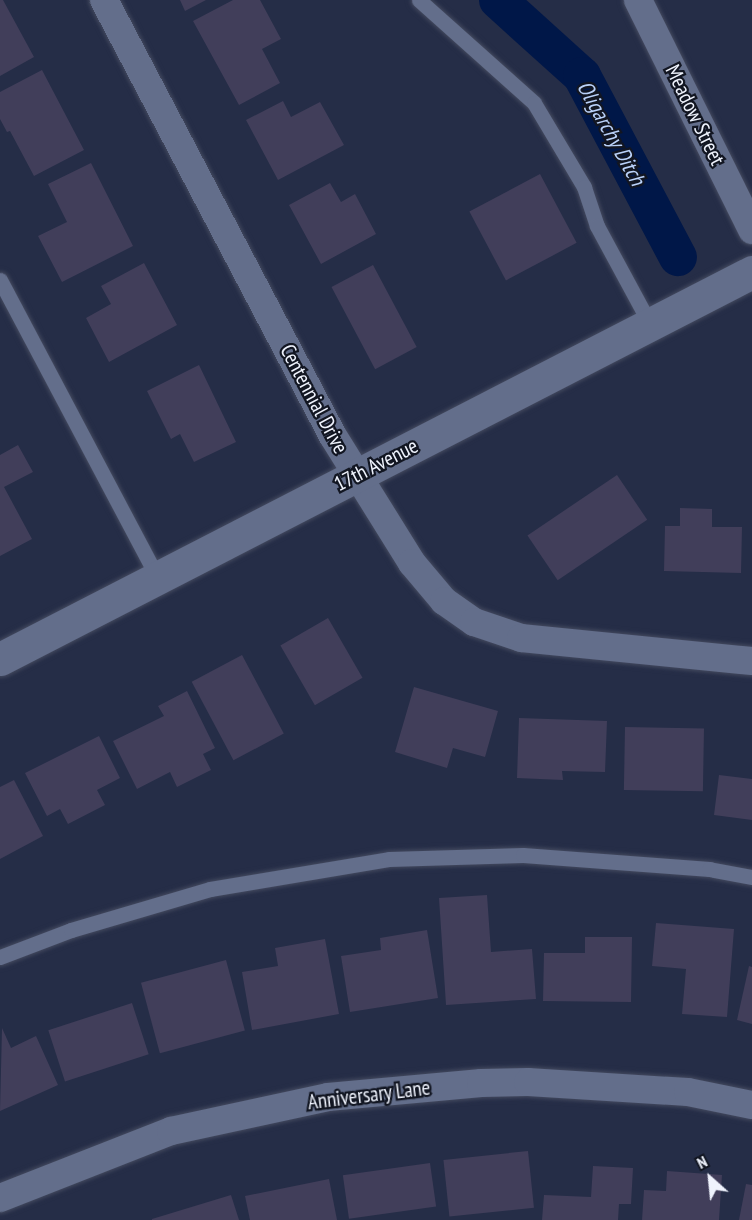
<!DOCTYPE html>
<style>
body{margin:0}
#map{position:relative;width:752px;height:1220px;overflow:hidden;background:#252d47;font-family:"PT Sans Narrow",sans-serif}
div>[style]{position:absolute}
.canal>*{height:38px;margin:-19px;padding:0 19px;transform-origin:19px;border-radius:19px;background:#001748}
.building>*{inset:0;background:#413e5a;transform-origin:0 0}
.roads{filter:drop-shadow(0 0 2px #444a5f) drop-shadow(0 0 2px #444a5f)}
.lane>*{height:15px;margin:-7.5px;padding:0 7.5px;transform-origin:7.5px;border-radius:7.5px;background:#636e8b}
.street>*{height:28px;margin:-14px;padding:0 14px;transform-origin:14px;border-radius:14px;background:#636e8b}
.secondary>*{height:33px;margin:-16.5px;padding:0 16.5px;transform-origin:16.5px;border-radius:16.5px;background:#636e8b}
span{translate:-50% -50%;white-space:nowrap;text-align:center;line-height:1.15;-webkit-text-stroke:4.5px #121622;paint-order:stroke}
.street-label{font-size:21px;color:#eff3fd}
.water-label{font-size:22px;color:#bad2fa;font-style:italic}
.north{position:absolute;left:680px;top:1148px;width:60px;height:60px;-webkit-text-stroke:4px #121622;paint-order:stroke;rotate:333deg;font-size:16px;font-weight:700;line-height:24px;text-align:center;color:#eff3fd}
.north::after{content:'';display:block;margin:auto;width:21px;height:27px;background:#eff3fd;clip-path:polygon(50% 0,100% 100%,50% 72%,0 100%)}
</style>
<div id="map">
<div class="canal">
<div style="left:498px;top:0;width:113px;rotate:42.1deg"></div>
<div style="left:582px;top:76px;width:205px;rotate:62.1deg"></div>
</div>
<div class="building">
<div style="clip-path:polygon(0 0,3px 0,34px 57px,0 76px)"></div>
<div style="clip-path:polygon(180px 0,206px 0,185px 11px)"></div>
<div style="clip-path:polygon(233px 0,260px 0,281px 39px,262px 49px,280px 83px,239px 105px,193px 21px)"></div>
<div style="clip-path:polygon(42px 70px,84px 150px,34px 176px,10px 131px,7px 132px,0 119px,0 92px)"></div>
<div style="clip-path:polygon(283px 101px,291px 117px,320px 102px,344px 145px,278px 180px,246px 120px)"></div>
<div style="clip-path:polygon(91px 163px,133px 246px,62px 282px,38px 236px,67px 222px,48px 184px)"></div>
<div style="left:540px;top:174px;width:78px;height:80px;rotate:62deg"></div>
<div style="clip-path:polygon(330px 183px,341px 202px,355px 194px,376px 234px,321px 264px,289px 205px)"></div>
<div style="clip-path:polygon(144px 263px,177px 325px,109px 362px,86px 318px,111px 304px,101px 286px)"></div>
<div style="left:373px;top:265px;width:93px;height:47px;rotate:62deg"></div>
<div style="clip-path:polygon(199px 365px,236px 442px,194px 462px,180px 434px,171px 439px,147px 391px)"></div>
<div style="clip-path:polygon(18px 445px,33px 472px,4px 487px,32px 539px,0 556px,0 455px)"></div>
<div style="left:617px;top:475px;width:54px;height:108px;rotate:56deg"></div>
<div style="clip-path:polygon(680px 508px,712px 509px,712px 527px,742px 527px,741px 573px,664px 571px,665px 526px,680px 526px)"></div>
<div style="left:328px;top:618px;width:69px;height:55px;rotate:60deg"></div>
<div style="left:242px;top:655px;width:89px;height:57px;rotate:62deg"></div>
<div style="clip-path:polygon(414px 687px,498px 711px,485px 757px,453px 748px,447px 768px,395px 752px)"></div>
<div style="clip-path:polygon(187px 691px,215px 748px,203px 754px,211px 770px,177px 787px,170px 772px,137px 789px,113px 741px,164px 716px,158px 706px)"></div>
<div style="clip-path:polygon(519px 718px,607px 721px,605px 772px,562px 771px,563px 780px,517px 778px)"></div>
<div style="left:625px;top:727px;width:79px;height:63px;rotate:1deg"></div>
<div style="clip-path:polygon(99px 736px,120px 778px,97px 790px,105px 805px,68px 824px,60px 809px,47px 816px,25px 773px)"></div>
<div style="clip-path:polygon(719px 775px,752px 779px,752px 820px,714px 815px)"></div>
<div style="clip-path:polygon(14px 780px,43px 836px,0 859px,0 787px)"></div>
<div style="clip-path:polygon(487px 895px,491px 952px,532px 949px,536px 999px,446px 1005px,439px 898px)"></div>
<div style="clip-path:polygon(656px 923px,734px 929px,727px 1017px,682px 1014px,686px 969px,652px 966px)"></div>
<div style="clip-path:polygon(427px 930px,438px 998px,350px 1012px,341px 956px,381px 950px,380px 938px)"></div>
<div style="clip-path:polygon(585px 937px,632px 937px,631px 1002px,543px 1001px,544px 953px,585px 953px)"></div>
<div style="clip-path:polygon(325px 939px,339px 1014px,252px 1030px,242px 972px,278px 966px,275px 948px)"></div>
<div style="left:226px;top:960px;width:73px;height:88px;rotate:75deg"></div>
<div style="clip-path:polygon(749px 966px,752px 967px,752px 1024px,737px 1020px)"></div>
<div style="left:132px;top:1003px;width:54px;height:88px;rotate:72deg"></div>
<div style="clip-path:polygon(2px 1028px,11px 1048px,36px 1036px,58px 1085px,0 1111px)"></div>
<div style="left:528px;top:1151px;width:57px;height:85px;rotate:84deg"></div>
<div style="left:430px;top:1163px;width:44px;height:88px;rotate:82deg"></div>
<div style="clip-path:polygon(593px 1166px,633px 1168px,631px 1204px,619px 1204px,618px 1220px,542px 1220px,544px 1195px,591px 1197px)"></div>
<div style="clip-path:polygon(667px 1171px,722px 1175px,719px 1220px,642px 1220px,644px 1190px,666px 1191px)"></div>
<div style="clip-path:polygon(329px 1179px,337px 1220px,250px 1220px,245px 1196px)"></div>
<div style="clip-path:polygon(746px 1184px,752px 1185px,752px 1220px,739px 1220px)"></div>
<div style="clip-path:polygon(231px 1195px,239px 1220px,152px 1220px,152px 1219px)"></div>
</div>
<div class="roads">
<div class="lane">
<div style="left:419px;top:0;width:154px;rotate:41.8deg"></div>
<div style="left:534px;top:103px;width:98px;rotate:59.2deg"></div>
<div style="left:584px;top:187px;width:41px;rotate:71.6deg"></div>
<div style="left:597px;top:226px;width:111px;rotate:61.6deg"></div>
<div style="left:0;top:280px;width:337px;rotate:62.1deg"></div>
<div style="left:0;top:957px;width:76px;rotate:-20.8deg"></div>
<div style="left:71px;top:930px;width:145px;rotate:-16.4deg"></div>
<div style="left:210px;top:889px;width:181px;rotate:-9.5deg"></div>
<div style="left:389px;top:859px;width:134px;rotate:-1.7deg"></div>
<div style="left:523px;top:855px;width:187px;rotate:4.3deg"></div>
<div style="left:709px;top:869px;width:44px;rotate:10.5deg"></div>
</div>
<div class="street">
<div style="left:104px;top:0;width:492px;rotate:62.3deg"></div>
<div style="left:333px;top:436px;width:150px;rotate:58.1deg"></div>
<div style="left:412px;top:563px;width:50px;rotate:49.9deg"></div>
<div style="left:444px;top:601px;width:37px;rotate:35deg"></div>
<div style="left:474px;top:622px;width:50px;rotate:18.8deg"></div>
<div style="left:521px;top:638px;width:232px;rotate:5.7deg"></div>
<div style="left:638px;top:0;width:257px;rotate:63.6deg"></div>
<div style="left:0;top:1198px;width:184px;rotate:-21.4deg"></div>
<div style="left:171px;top:1131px;width:161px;rotate:-12.2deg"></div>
<div style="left:328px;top:1097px;width:154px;rotate:-5.2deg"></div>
<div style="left:481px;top:1083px;width:47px;rotate:-1.2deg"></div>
<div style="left:528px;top:1082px;width:160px;rotate:3.6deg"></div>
<div style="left:688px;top:1092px;width:65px;rotate:11.5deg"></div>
</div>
<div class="secondary">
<div style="left:0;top:659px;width:846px;rotate:-27.23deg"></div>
</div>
</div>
<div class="street-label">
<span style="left:695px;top:115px;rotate:64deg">Meadow Street</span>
<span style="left:314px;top:399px;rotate:62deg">Centennial Drive</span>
<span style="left:376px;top:465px;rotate:-27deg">17th Avenue</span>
<span style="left:369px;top:1095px;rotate:-7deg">Anniversary Lane</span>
</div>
<div class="water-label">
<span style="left:611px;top:133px;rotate:61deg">Oligarchy Ditch</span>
</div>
<div class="north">N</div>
</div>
